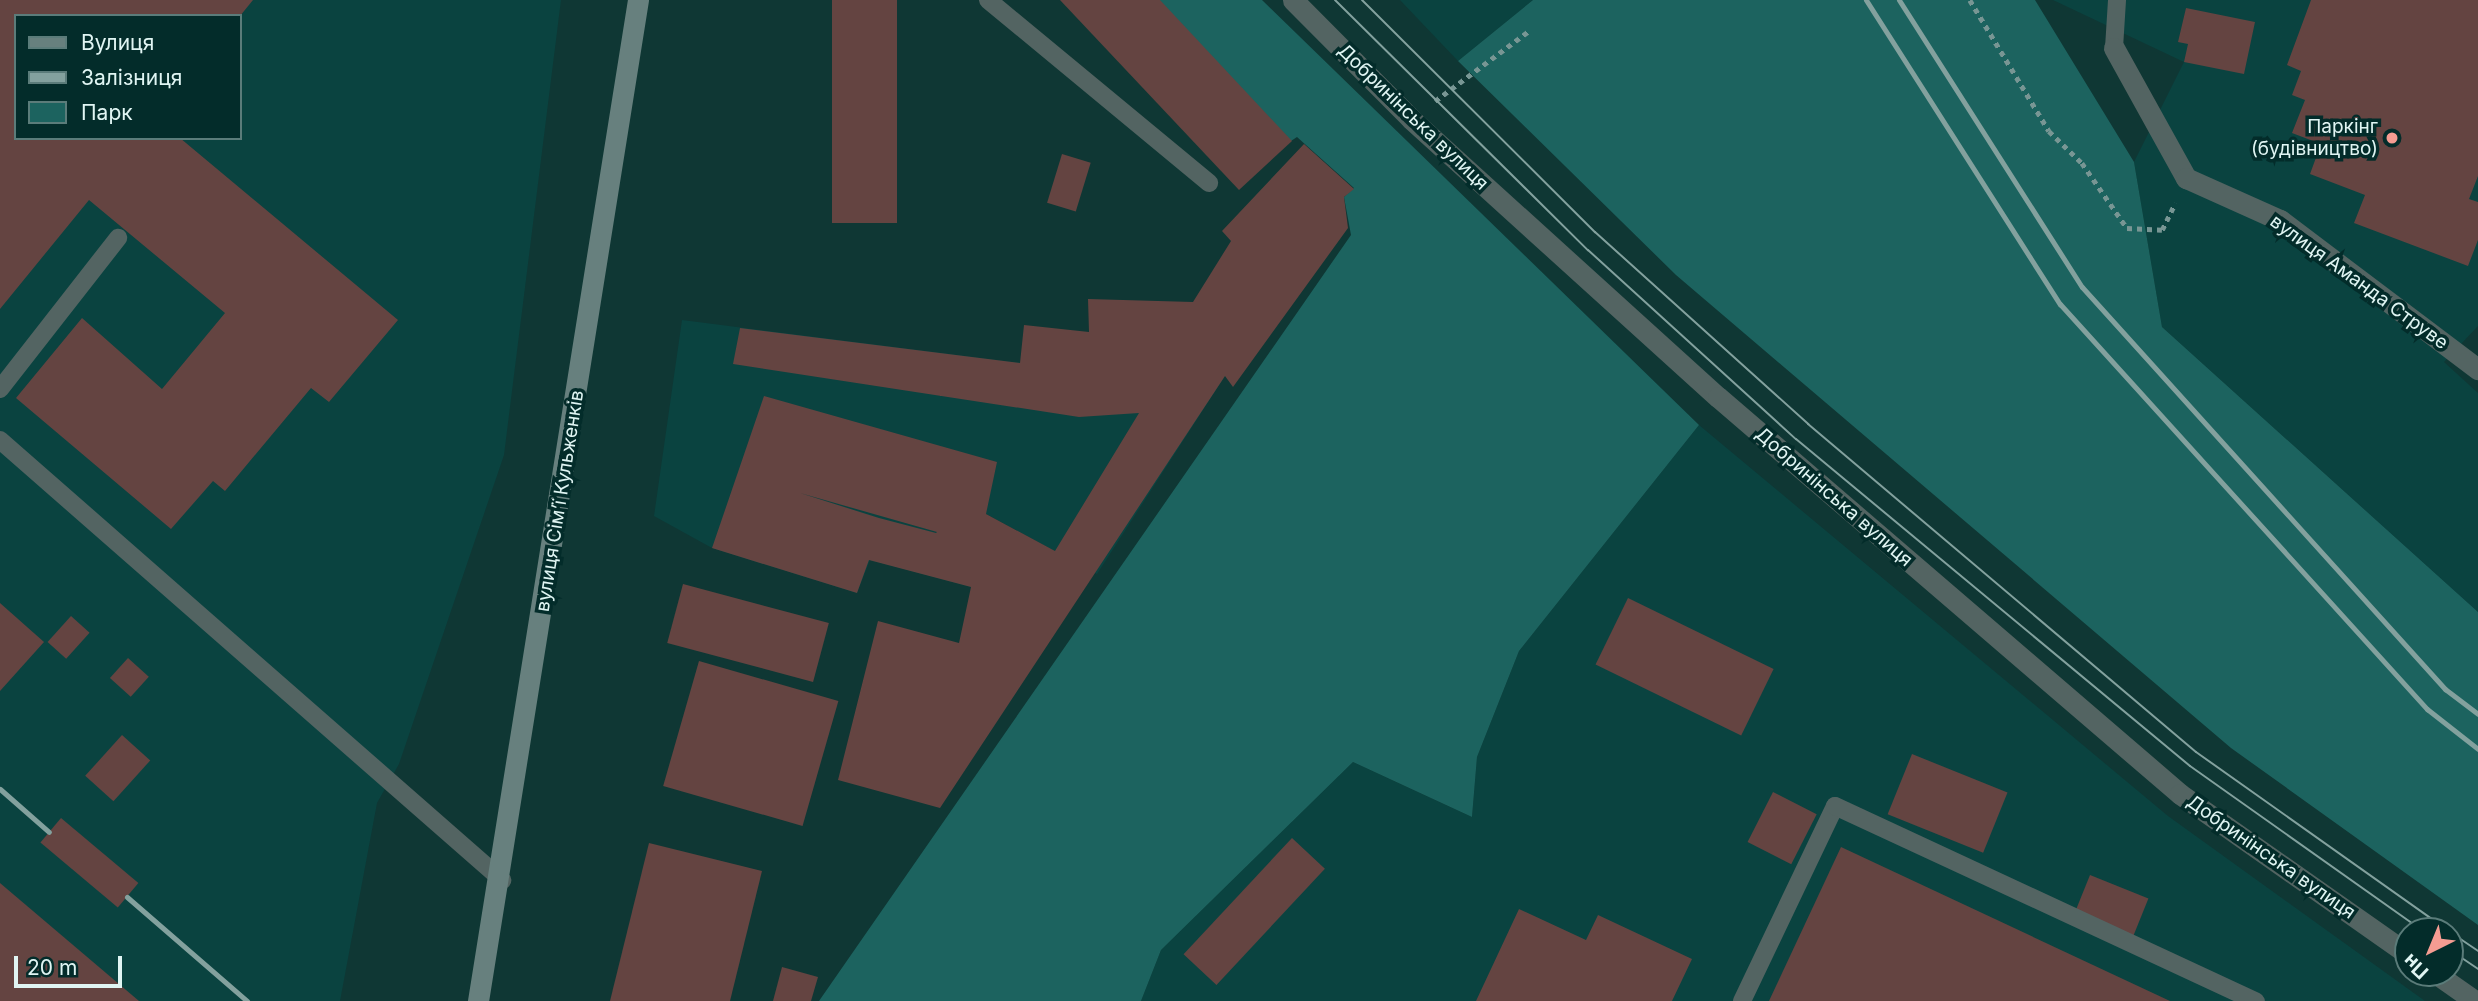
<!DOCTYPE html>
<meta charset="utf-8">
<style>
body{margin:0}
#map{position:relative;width:2478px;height:1001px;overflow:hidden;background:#0f3734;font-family:Inter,sans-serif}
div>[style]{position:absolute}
.built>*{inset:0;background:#0a4340}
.green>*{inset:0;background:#1c635f}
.building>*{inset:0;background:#644441;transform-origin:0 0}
.path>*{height:4.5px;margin-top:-2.25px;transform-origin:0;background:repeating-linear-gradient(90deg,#789694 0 5px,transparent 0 10px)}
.lane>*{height:18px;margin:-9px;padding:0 9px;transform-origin:9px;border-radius:9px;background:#536462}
.street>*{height:21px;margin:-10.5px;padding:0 10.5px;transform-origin:10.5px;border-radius:10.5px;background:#536462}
.secondary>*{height:21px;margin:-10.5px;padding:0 10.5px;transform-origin:10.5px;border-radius:10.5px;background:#67807e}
.tram>*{height:2px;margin:-1px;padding:0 1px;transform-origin:1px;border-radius:1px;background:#83a19e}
.rail>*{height:5px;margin:-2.5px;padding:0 2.5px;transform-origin:2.5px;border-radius:2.5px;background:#83a19e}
.dots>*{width:19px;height:19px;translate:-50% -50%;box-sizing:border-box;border:4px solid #032c2a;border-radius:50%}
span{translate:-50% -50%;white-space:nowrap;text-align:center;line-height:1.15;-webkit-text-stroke:7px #032c2a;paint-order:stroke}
.street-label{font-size:19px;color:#e0f5f3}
.poi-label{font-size:19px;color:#e0f5f3}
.right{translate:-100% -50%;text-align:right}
.legend{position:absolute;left:14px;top:14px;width:228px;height:126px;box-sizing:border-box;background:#032c2a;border:2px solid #5b7c7a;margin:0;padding:9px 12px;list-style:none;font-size:21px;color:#e0f5f3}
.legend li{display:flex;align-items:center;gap:14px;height:35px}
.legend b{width:35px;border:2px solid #5b7c7a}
.north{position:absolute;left:2394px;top:917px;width:70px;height:70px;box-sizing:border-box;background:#032c2a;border:2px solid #5b7c7a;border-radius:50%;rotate:223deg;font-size:19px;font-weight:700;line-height:28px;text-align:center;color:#e0f5f3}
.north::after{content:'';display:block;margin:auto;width:24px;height:32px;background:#f59c92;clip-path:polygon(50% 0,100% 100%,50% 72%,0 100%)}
.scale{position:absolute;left:14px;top:956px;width:108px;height:32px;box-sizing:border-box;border:4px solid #e0f5f3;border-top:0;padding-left:9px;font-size:21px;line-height:24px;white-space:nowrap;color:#e0f5f3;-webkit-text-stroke:5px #032c2a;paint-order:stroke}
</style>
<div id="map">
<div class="built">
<div style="clip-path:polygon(evenodd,0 0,561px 0,504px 455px,399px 764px,377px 803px,340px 1001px,0 1001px,0 0,16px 16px,240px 16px,240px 138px,16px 138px,16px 16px)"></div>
<div style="clip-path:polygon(1400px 0,1533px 0,1458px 61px)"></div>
<div style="clip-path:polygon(2053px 0,2478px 0,2478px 326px,2444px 362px,2478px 393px,2478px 612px,2162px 327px,2134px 162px,2184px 62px)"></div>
<div style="clip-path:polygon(682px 320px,1084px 371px,1225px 376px,1097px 574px,986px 514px,971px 587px,870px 560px,857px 593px,712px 548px,654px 516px)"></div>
<div style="clip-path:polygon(1699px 425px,2168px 816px,2425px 1001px,1141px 1001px,1161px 950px,1353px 762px,1472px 817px,1477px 757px,1519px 651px)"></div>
</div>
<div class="green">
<div style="clip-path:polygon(1158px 0,1262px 0,1699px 425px,1519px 651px,1477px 757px,1472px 817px,1353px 762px,1161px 950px,1141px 1001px,819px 1001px,1351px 235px,1344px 197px,1354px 188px,1297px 137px,1291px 141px)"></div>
<div style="clip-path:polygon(1533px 0,2035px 0,2134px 162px,2162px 327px,2478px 612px,2478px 925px,2231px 748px,1676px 275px,1458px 61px)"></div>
</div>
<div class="building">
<div style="clip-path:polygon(0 0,253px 0,240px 16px,16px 16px,16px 138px,180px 138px,398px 320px,329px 402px,311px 388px,225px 491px,213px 481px,171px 529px,16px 398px,82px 318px,162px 389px,225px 313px,89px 200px,0 309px)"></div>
<div style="left:832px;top:0;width:65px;height:223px"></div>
<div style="clip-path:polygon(1060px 0,1160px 0,1292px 141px,1239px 190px)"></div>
<div style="clip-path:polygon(2311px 0,2478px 0,2478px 176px,2469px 199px,2478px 202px,2478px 240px,2468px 266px,2354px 223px,2365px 195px,2310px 174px,2321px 144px,2292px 133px,2305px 100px,2292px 95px,2301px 71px,2287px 65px)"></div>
<div style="clip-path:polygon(2186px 8px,2255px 22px,2244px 74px,2184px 62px,2188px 44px,2178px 42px)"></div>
<div style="clip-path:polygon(evenodd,1304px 144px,1354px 189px,1344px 197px,1348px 228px,1233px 387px,1225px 376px,940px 808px,838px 780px,878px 621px,959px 643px,971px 587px,869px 560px,857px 593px,712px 548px,764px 396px,997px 462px,986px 514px,1055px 551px,1139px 413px,1079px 417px,733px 364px,740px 328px,1020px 363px,1024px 325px,1089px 332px,1088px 299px,1193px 302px,1231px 241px,1222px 231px,1304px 144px,800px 493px,937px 532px,936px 533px,879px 518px,800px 493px)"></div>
<div style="left:1062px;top:154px;width:30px;height:51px;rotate:17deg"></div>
<div style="left:683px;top:584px;width:151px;height:61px;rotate:15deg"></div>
<div style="left:1628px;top:598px;width:162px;height:74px;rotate:26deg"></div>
<div style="clip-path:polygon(0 603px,44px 642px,0 691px)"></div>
<div style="left:71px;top:616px;width:25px;height:35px;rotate:42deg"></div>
<div style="left:128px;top:658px;width:28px;height:27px;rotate:42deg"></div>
<div style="left:699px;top:661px;width:145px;height:130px;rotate:16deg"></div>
<div style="left:122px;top:735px;width:38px;height:55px;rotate:42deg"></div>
<div style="left:1912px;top:754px;width:103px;height:65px;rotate:22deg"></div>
<div style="left:1773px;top:792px;width:49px;height:56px;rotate:27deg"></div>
<div style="left:61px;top:818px;width:101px;height:32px;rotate:40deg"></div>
<div style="left:1292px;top:838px;width:45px;height:159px;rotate:43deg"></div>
<div style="clip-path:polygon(649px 843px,762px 871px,730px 1001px,610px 1001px)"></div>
<div style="clip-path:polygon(1841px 847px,2170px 1001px,1769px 1001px)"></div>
<div style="left:2090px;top:875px;width:63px;height:42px;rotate:22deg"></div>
<div style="clip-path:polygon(0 883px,139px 1001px,0 1001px)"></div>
<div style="clip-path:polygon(1519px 909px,1586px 940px,1598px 915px,1692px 959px,1672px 1001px,1476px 1001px)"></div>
<div style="clip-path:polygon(782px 967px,818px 977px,811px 1001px,773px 1001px)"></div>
</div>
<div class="path">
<div style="left:1970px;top:0;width:153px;rotate:58.9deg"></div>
<div style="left:2049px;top:131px;width:46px;rotate:44.1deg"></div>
<div style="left:2082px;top:163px;width:79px;rotate:55.3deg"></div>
<div style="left:2127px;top:228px;width:35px;rotate:3deg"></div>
<div style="left:2162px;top:230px;width:30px;rotate:-64deg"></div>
<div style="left:1435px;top:101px;width:117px;rotate:-36.7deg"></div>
</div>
<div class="lane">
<div style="left:988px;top:0;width:287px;rotate:39.6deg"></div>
<div style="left:2114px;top:48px;width:48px;rotate:-86.4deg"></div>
<div style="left:0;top:389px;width:192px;rotate:-52deg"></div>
<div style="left:0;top:440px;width:668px;rotate:41.23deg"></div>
<div style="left:1742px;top:1001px;width:216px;rotate:-64.5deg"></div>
<div style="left:1835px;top:806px;width:464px;rotate:24.9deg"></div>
</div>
<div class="street">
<div style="left:1293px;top:0;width:168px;rotate:45.2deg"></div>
<div style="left:1411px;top:119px;width:414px;rotate:42.2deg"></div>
<div style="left:1718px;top:397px;width:609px;rotate:40.67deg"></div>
<div style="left:2180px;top:794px;width:279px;rotate:35.1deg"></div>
<div style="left:2114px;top:48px;width:149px;rotate:61deg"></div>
<div style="left:2186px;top:178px;width:103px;rotate:24.1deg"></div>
<div style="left:2280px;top:220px;width:248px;rotate:37deg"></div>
<div style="left:2435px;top:973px;width:49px;rotate:35deg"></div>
</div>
<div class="secondary">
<div style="left:478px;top:1001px;width:1014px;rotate:-80.92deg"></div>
</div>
<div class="tram">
<div style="left:1335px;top:0;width:356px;rotate:44.7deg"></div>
<div style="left:1588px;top:250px;width:281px;rotate:42.3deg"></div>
<div style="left:1796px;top:439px;width:512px;rotate:39.69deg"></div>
<div style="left:2190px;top:766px;width:286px;rotate:35.3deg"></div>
<div style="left:1362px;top:0;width:329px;rotate:44.9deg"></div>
<div style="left:1595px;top:232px;width:287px;rotate:42deg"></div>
<div style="left:1808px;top:424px;width:508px;rotate:40.21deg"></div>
<div style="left:2196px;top:752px;width:310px;rotate:35.3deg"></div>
<div style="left:2450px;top:932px;width:34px;rotate:34deg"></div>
<div style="left:2450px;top:950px;width:34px;rotate:34deg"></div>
</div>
<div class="rail">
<div style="left:1866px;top:0;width:361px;rotate:57.5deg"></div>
<div style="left:2060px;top:304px;width:547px;rotate:47.82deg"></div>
<div style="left:2427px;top:709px;width:65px;rotate:38.1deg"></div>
<div style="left:1899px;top:0;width:340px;rotate:57.5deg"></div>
<div style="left:2082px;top:287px;width:542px;rotate:47.92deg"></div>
<div style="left:2445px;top:689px;width:41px;rotate:37.1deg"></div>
<div style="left:0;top:789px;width:65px;rotate:41.3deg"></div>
<div style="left:127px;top:897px;width:159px;rotate:40.9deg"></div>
</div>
<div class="dots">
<div style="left:2392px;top:138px;background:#f59c92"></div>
</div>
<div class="street-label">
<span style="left:1413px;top:117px;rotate:44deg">Добринінська вулиця</span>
<span style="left:2359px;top:282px;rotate:36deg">вулиця Аманда Струве</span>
<span style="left:1834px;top:497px;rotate:41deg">Добринінська вулиця</span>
<span style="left:560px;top:501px;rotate:-81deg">вулиця Сімʼї Кульженків</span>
<span style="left:2271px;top:857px;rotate:35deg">Добринінська вулиця</span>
</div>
<div class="poi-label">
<span class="right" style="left:2378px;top:138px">Паркінг<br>(будівництво)</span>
</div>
<ul class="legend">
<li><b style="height:9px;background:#67807e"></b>Вулиця</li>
<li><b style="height:9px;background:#83a19e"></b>Залізниця</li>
<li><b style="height:19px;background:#1c635f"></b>Парк</li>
</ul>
<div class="north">Пн</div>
<div class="scale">20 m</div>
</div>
